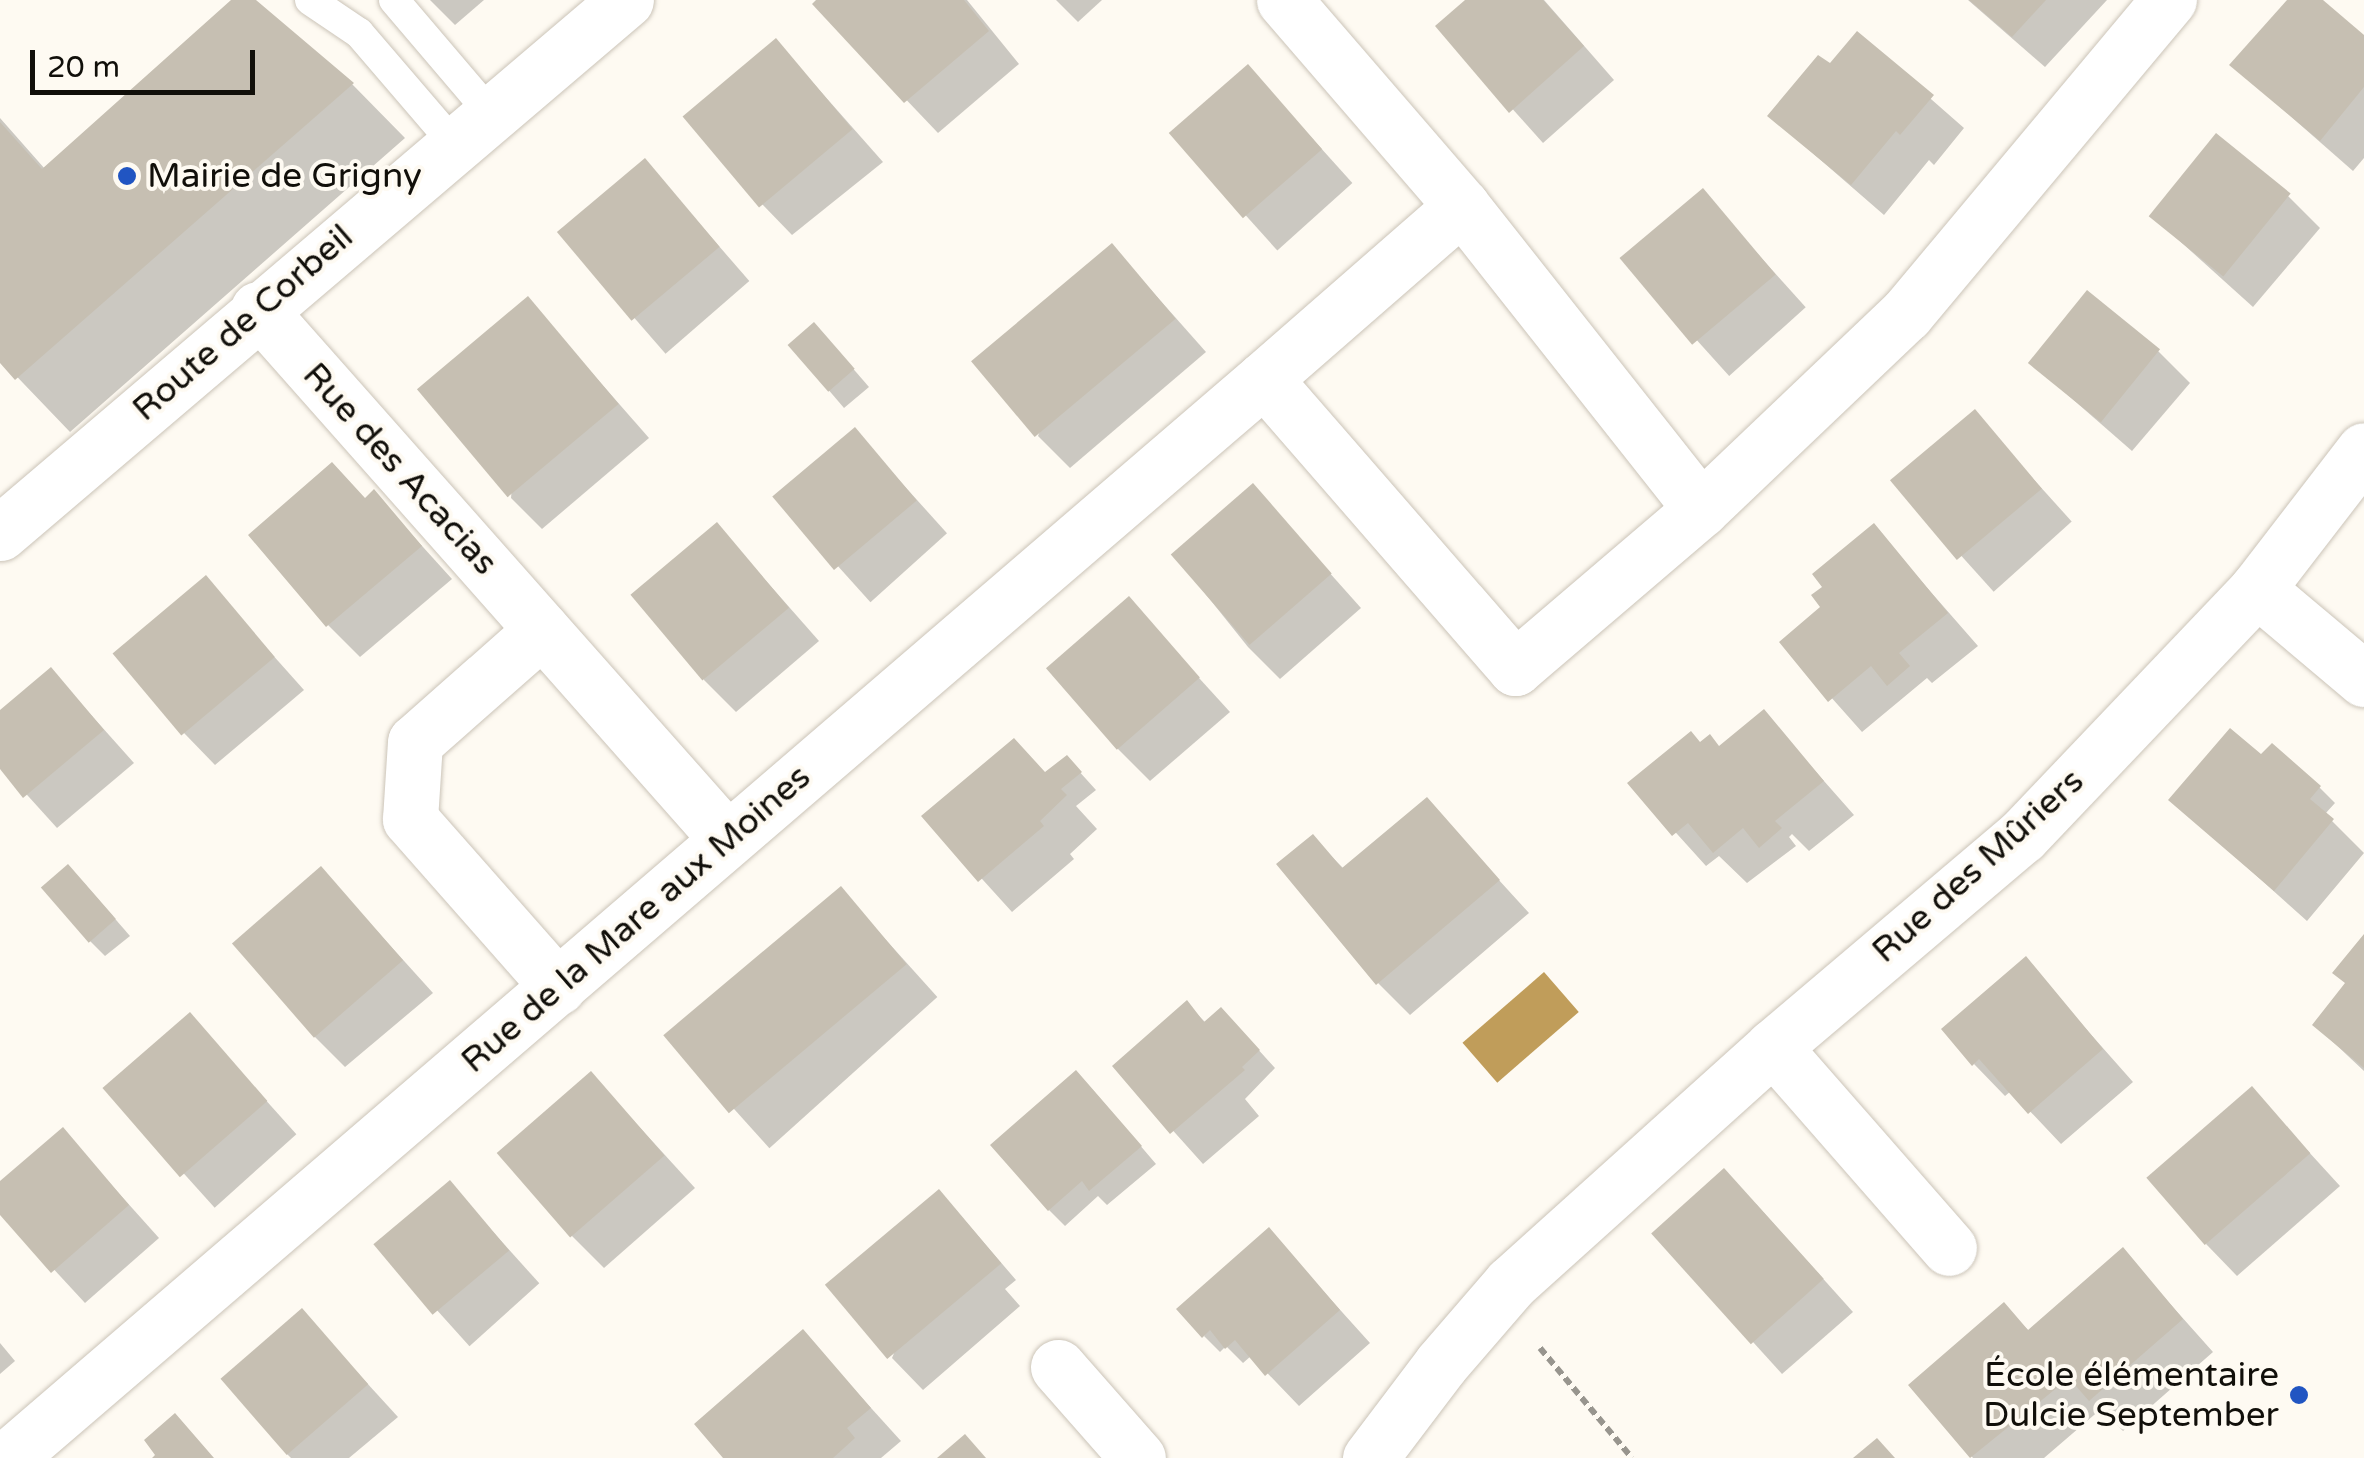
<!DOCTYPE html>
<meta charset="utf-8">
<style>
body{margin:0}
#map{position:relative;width:2364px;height:1458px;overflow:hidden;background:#fefaf2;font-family:"Varela Round",sans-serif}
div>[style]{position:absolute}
.water>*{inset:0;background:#c09d5a;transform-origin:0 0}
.shadow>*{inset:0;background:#0003;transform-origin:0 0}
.building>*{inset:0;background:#c6bfb2;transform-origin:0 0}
.path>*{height:6px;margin-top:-3px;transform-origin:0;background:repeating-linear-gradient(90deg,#98958e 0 8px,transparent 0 13px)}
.roads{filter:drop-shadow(0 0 2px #cbc4b8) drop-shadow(0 0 2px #cbc4b8)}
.service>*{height:30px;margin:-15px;padding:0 15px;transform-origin:15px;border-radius:15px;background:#fff}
.minor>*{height:55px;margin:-27.5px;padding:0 27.5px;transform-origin:27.5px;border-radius:27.5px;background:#fff}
.dots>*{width:28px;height:28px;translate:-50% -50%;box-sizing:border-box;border:5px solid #fefaf2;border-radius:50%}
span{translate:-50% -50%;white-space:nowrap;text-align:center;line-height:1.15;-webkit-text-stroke:8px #fefaf2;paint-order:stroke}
.poi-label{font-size:35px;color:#110f0a}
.left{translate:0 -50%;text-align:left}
.right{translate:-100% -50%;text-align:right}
.street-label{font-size:35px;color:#110f0a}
.scale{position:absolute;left:30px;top:50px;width:225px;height:45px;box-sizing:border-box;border:5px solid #110f0a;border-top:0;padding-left:12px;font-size:30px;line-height:35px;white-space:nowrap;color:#110f0a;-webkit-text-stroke:8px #fefaf2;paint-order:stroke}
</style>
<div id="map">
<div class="water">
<div style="left:1544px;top:972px;width:53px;height:108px;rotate:49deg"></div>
</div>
<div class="shadow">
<div style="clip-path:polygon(235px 0,252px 0,352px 84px,405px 138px,70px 432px,0 359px,0 118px,45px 169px)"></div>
<div style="clip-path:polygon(430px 0,484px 0,455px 25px)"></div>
<div style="clip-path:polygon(820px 0,967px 0,1019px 64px,938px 133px,815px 4px)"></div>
<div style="clip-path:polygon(1056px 0,1102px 0,1078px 22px)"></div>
<div style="clip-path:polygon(1469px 0,1544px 0,1614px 80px,1543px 143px,1438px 26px)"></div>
<div style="clip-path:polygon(1968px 0,2107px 0,2045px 67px)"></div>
<div style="clip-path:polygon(2291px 0,2319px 0,2364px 38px,2364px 158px,2353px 171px,2232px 65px)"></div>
<div style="clip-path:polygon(1858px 35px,1964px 128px,1934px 165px,1929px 160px,1884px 215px,1770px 116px,1830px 67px)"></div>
<div style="clip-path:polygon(776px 41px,883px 162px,792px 235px,761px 203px)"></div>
<div style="left:1248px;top:67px;width:156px;height:101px;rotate:48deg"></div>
<div style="left:645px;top:161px;width:159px;height:111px;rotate:49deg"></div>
<div style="left:1702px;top:192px;width:155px;height:103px;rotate:48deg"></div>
<div style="clip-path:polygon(2288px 196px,2320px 228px,2253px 307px,2152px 216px)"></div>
<div style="clip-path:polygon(1112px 246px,1206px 352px,1070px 468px,1038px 436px)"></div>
<div style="clip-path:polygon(528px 300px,649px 438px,542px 529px,511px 498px)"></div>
<div style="clip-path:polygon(830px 342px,869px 387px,844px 408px,791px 346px)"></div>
<div style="clip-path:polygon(2158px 351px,2190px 383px,2132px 451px,2030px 362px)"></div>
<div style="left:1974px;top:413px;width:146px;height:105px;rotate:48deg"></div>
<div style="left:854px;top:430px;width:139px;height:103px;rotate:48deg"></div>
<div style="clip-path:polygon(1253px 487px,1361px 608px,1280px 679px,1248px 647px,1176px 557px)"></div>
<div style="clip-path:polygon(374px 493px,452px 579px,360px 657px,328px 625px)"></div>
<div style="clip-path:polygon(717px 525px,819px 641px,736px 712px,704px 680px)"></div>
<div style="clip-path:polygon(1874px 527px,1978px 646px,1932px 683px,1927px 678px,1862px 732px,1782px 642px,1824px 607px)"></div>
<div style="clip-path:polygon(205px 579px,304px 690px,215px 765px,184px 733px)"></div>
<div style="clip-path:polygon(1128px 600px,1230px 712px,1150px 781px,1118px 749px)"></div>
<div style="clip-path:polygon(51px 670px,134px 763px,57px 828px,0 765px,0 713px)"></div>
<div style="clip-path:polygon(1764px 713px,1854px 815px,1809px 851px,1792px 834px,1789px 837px,1796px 846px,1747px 883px,1719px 856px,1706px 866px,1631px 783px,1701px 745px,1720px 748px)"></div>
<div style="clip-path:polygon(1067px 758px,1096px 790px,1076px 806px,1097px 829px,1070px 854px,1074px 859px,1012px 912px,925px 816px,1047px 774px)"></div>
<div style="clip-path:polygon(2278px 773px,2319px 787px,2335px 803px,2325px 814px,2364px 853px,2307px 921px,2172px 800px)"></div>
<div style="clip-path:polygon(1426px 800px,1529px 913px,1410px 1015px,1378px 983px,1313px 838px,1345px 870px)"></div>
<div style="clip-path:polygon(321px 869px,433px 993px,345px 1067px,313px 1035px)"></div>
<div style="clip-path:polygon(84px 883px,130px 936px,105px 956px,89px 940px)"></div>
<div style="left:841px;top:890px;width:144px;height:226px;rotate:48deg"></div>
<div style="clip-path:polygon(2364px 938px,2364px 1071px,2315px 1025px,2347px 985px)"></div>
<div style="clip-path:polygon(2025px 960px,2133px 1082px,2061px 1144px,2011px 1091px,2005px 1096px,1974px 1064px)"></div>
<div style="clip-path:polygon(1187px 1004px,1206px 1023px,1237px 1026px,1275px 1068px,1245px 1099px,1259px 1116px,1203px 1164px,1115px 1066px)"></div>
<div style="left:190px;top:1016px;width:159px;height:110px;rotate:48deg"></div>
<div style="clip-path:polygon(591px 1074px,695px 1188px,604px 1268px,572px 1236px)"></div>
<div style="clip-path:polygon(1092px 1089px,1156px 1164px,1107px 1205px,1098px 1196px,1065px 1226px,1049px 1210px)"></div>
<div style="clip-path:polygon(2252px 1090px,2340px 1186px,2237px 1276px,2206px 1244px)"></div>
<div style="clip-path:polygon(63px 1131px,159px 1238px,85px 1303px,0 1211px,0 1184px)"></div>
<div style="left:449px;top:1183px;width:135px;height:94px;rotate:48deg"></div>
<div style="clip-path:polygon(1756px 1204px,1853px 1312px,1782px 1374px,1654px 1233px)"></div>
<div style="clip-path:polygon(955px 1209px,1016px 1280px,1005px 1289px,1020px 1306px,923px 1390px,892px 1358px)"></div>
<div style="clip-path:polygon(1269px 1231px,1370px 1343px,1299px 1406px,1251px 1356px,1243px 1363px,1226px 1346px,1220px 1352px,1204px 1336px)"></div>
<div style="clip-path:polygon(2123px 1251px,2213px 1352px,2123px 1431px,2101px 1409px,2044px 1458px,1973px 1458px,1911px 1385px,2004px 1306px,2030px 1332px)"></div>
<div style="clip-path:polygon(302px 1312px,398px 1417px,349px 1458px,291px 1458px,286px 1453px)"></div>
<div style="clip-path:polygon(803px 1333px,901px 1441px,881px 1458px,726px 1458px)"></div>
<div style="clip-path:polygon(0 1343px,15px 1361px,0 1374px)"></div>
</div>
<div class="building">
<div style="clip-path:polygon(231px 0,256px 0,354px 83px,15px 380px,0 363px,0 122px,42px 169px)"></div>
<div style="clip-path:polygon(816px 0,964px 0,989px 31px,904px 103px,812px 4px)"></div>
<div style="clip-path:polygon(1465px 0,1543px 0,1584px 46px,1509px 113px,1435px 26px)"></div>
<div style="clip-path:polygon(1969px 0,2046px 0,2012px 37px)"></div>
<div style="clip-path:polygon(2287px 0,2323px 0,2364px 35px,2364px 87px,2320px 141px,2229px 65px)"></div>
<div style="clip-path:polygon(1857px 31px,1934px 95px,1900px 135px,1896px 131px,1851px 185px,1767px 116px,1818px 55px,1830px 63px)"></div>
<div style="left:776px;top:38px;width:119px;height:122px;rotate:50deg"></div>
<div style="left:1248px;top:64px;width:113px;height:105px;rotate:49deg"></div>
<div style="left:2216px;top:133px;width:96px;height:107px;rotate:39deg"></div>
<div style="left:645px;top:158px;width:116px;height:115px;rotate:50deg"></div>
<div style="left:1703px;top:188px;width:113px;height:109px;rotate:50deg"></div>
<div style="left:1112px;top:243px;width:99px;height:184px;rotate:50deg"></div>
<div style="left:2087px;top:290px;width:94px;height:94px;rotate:39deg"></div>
<div style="left:528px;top:296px;width:141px;height:145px;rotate:50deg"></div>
<div style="left:814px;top:322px;width:62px;height:35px;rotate:49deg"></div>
<div style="left:1975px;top:409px;width:104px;height:111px;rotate:50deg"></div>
<div style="left:855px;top:427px;width:96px;height:108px;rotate:50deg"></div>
<div style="clip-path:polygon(332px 462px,365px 498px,374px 489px,422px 546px,326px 627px,248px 535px)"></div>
<div style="left:1253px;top:483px;width:120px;height:109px;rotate:49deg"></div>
<div style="left:717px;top:522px;width:112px;height:113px;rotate:50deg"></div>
<div style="clip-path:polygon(1874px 523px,1948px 613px,1899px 653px,1910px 666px,1887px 686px,1871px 666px,1828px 702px,1779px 642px,1820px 607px,1811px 595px,1822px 587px,1812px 574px)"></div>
<div style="left:206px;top:575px;width:107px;height:122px;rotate:50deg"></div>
<div style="left:1129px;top:596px;width:108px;height:110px;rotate:49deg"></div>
<div style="clip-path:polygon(51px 667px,104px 730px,23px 798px,0 769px,0 710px)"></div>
<div style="clip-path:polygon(1764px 709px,1824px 781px,1775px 821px,1782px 828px,1759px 848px,1743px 828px,1713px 853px,1688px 823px,1672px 836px,1627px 783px,1691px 731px,1700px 742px,1710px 734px,1719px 746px)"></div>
<div style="clip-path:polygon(2230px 728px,2261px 754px,2272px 743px,2321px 786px,2310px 799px,2334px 819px,2274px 891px,2168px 800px)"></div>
<div style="clip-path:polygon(1014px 738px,1045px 772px,1067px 755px,1082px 772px,1061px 789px,1067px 795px,1040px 821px,1044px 826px,978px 882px,921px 816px)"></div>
<div style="clip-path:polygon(1427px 797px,1500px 880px,1376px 985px,1276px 864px,1313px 834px,1342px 868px)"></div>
<div style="left:68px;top:864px;width:73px;height:36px;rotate:49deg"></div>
<div style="left:321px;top:866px;width:125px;height:118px;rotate:49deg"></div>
<div style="left:841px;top:886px;width:102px;height:232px;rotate:50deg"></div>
<div style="clip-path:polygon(2364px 934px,2364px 1068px,2312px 1025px,2345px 983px,2332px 973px)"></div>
<div style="clip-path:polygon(2026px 956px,2103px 1049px,2028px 1114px,1979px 1059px,1972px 1066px,1941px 1029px)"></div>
<div style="clip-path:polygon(1187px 1000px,1204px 1022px,1221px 1007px,1260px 1050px,1242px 1067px,1245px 1070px,1170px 1134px,1112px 1066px)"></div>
<div style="left:190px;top:1012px;width:118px;height:116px;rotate:49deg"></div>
<div style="clip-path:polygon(1076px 1070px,1142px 1146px,1089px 1191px,1082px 1181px,1048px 1211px,990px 1145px)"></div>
<div style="left:591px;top:1071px;width:112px;height:125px;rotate:49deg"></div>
<div style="left:2252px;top:1086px;width:89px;height:140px;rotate:49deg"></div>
<div style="clip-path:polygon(63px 1127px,129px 1205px,51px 1273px,0 1215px,0 1181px)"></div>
<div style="left:1724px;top:1168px;width:149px;height:98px;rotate:48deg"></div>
<div style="left:450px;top:1180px;width:92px;height:100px;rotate:50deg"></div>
<div style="left:939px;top:1189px;width:97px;height:149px;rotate:50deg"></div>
<div style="clip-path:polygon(1269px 1227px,1340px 1310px,1265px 1376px,1235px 1340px,1225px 1349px,1210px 1330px,1202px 1338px,1176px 1309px)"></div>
<div style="clip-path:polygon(2123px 1247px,2183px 1319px,2089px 1401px,2069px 1378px,1970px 1458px,1908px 1385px,2004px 1302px,2028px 1330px)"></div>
<div style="left:302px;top:1308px;width:101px;height:108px;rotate:49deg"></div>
<div style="clip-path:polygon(803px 1329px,871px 1408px,847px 1428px,855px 1438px,833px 1458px,723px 1458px,694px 1424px)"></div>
<div style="clip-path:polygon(175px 1413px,214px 1458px,152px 1458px,155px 1455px,144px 1440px)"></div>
<div style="clip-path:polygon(965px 1434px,986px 1458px,937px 1458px)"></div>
<div style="clip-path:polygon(1877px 1438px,1895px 1458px,1853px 1458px)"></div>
</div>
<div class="path">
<div style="left:1540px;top:1348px;width:143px;rotate:50.1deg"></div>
</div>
<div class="roads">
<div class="service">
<div style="left:310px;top:0;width:59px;rotate:34deg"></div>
<div style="left:359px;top:33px;width:146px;rotate:49.4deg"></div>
<div style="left:394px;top:0;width:150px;rotate:49.6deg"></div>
</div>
<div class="minor">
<div style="left:1284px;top:0;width:272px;rotate:49.2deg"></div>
<div style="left:258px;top:309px;width:708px;rotate:48.49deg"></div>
<div style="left:1701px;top:509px;width:386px;rotate:-128.3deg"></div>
<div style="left:1462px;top:206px;width:263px;rotate:138.9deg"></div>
<div style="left:1264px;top:379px;width:383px;rotate:49deg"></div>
<div style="left:1515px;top:668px;width:245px;rotate:-40.5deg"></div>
<div style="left:1701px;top:509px;width:283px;rotate:-43.6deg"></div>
<div style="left:1906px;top:314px;width:410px;rotate:-50.1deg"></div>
<div style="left:0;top:533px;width:822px;rotate:-40.41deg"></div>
<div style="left:2257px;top:589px;width:140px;rotate:40.1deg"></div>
<div style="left:542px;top:630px;width:169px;rotate:138.6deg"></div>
<div style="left:415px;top:742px;width:77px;rotate:93.7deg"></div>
<div style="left:410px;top:819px;width:224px;rotate:48.6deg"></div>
<div style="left:1773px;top:1047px;width:267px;rotate:48.8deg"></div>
<div style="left:1058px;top:1367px;width:121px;rotate:48.7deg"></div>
<div style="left:8px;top:1458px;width:1656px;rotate:-40.67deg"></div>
<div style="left:1370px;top:1458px;width:118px;rotate:-52.9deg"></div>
<div style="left:1441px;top:1364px;width:107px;rotate:-49.2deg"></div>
<div style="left:1511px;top:1283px;width:353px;rotate:-42deg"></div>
<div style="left:1773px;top:1047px;width:326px;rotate:-40.3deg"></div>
<div style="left:2022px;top:836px;width:341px;rotate:-46.4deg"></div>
<div style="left:2257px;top:589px;width:175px;rotate:-52.4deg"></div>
</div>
</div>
<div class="dots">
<div style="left:127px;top:176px;background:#2155c2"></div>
<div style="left:2299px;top:1395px;background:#2155c2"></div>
</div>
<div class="poi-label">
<span class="left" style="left:147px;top:176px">Mairie de Grigny</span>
<span class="right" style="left:2279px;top:1395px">École élémentaire<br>Dulcie September</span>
</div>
<div class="street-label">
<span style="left:243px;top:323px;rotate:-41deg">Route de Corbeil</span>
<span style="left:400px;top:469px;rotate:48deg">Rue des Acacias</span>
<span style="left:1978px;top:866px;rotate:-42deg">Rue des Mûriers</span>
<span style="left:636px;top:919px;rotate:-41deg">Rue de la Mare aux Moines</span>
</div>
<div class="scale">20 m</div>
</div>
